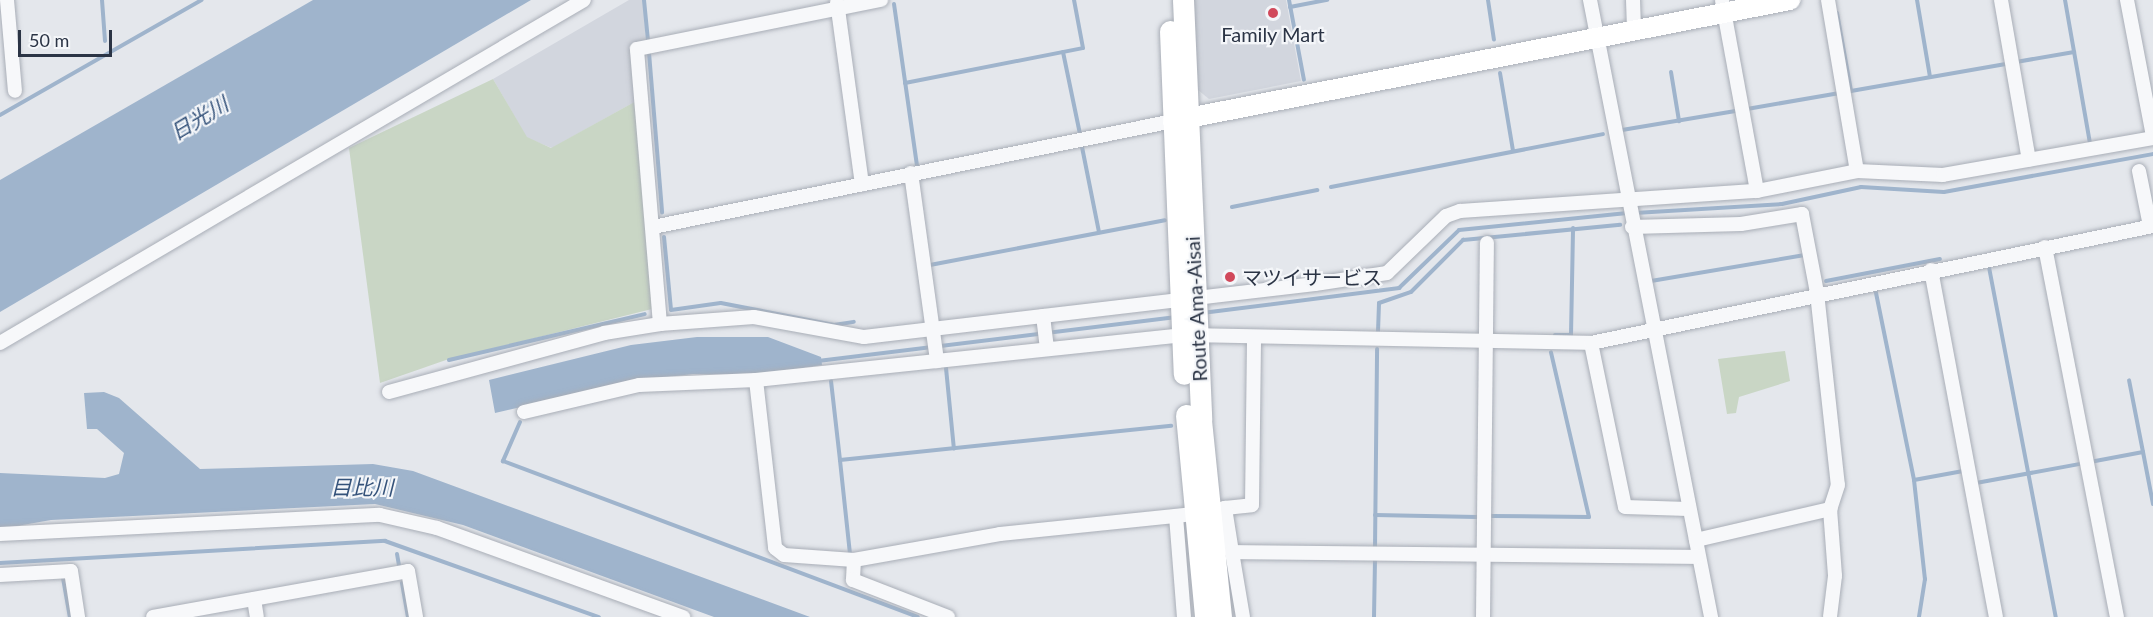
<!DOCTYPE html>
<meta charset="utf-8">
<style>
body{margin:0}
#map{position:relative;width:2153px;height:617px;overflow:hidden;background:#e4e7ec;font-family:Lato,"Noto Sans JP",sans-serif}
div>[style]{position:absolute}
.built>*{inset:0;background:#d2d6de}
.green>*{inset:0;background:#c9d6c5}
.water>*{inset:0;background:#9fb4cc}
.stream>*{height:4px;margin:-2px;padding:0 2px;transform-origin:2px;border-radius:2px;background:#9fb4cc}
.roads{filter:drop-shadow(0 0 2px #a9aeb7) drop-shadow(0 0 2px #a9aeb7)}
.street>*{height:14px;margin:-7px;padding:0 7px;transform-origin:7px;border-radius:7px;background:#f7f8fa}
.secondary>*{height:20px;margin:-10px;padding:0 10px;transform-origin:10px;border-radius:10px;background:#fff}
.primary>*{height:21px;margin:-10.5px;padding:0 10.5px;transform-origin:10.5px;border-radius:10.5px;background:#fff}
.dots>*{width:16px;height:16px;translate:-50% -50%;box-sizing:border-box;border:3px solid #f4f6f9;border-radius:50%}
span{translate:-50% -50%;white-space:nowrap;text-align:center;line-height:1.15;-webkit-text-stroke:4.5px #f4f6f9;paint-order:stroke}
.poi-label{font-size:20px;color:#2b3445}
.left{translate:0 -50%;text-align:left}
.street-label{font-size:20px;color:#2b3445}
.water-label{font-size:21px;color:#34527a;font-style:italic}
.scale{position:absolute;left:18px;top:30px;width:94px;height:27px;box-sizing:border-box;border:3px solid #2b3445;border-top:0;padding-left:8px;font-size:18px;line-height:21px;white-space:nowrap;color:#2b3445;-webkit-text-stroke:4px #f4f6f9;paint-order:stroke}
</style>
<div id="map">
<div class="built">
<div style="clip-path:polygon(629px 0,643px 0,646px 42px,632px 46px,638px 100px,552px 148px,527px 138px,493px 79px)"></div>
<div style="clip-path:polygon(1194px 0,1286px 0,1301px 81px,1209px 99px,1198px 90px)"></div>
</div>
<div class="green">
<div style="clip-path:polygon(493px 79px,527px 137px,551px 148px,638px 100px,652px 309px,446px 360px,380px 383px,349px 148px)"></div>
<div style="clip-path:polygon(1785px 351px,1790px 381px,1739px 397px,1736px 413px,1727px 414px,1718px 359px)"></div>
</div>
<div class="water">
<div style="clip-path:polygon(313px 0,531px 0,0 312px,0 180px)"></div>
<div style="clip-path:polygon(697px 337px,768px 337px,821px 357px,822px 365px,758px 375px,693px 374px,633px 381px,495px 413px,489px 380px,631px 345px)"></div>
<div style="clip-path:polygon(104px 392px,119px 398px,200px 469px,373px 464px,413px 471px,810px 617px,714px 617px,463px 525px,375px 504px,51px 520px,0 529px,0 473px,105px 478px,119px 474px,124px 453px,97px 429px,87px 429px,84px 393px)"></div>
</div>
<div class="stream">
<div style="left:102px;top:0;width:41px;rotate:85.8deg"></div>
<div style="left:644px;top:0;width:41px;rotate:84.4deg"></div>
<div style="left:1289px;top:0;width:81px;rotate:79.4deg"></div>
<div style="left:1488px;top:0;width:40px;rotate:81.5deg"></div>
<div style="left:1917px;top:0;width:78px;rotate:80.4deg"></div>
<div style="left:2065px;top:0;width:145px;rotate:80.1deg"></div>
<div style="left:894px;top:4px;width:164px;rotate:81.9deg"></div>
<div style="left:1290px;top:7px;width:38px;rotate:-11deg"></div>
<div style="left:1837px;top:13px;width:79px;rotate:79.8deg"></div>
<div style="left:1851px;top:91px;width:157px;rotate:-9.9deg"></div>
<div style="left:1063px;top:52px;width:84px;rotate:78.3deg"></div>
<div style="left:649px;top:53px;width:160px;rotate:85.3deg"></div>
<div style="left:2016px;top:62px;width:59px;rotate:-9.8deg"></div>
<div style="left:1671px;top:72px;width:50px;rotate:80.7deg"></div>
<div style="left:1500px;top:73px;width:79px;rotate:80.5deg"></div>
<div style="left:905px;top:83px;width:181px;rotate:-11.1deg"></div>
<div style="left:1083px;top:48px;width:49px;rotate:-100.6deg"></div>
<div style="left:1747px;top:109px;width:94px;rotate:-9.8deg"></div>
<div style="left:0;top:115px;width:232px;rotate:-29.7deg"></div>
<div style="left:1622px;top:130px;width:115px;rotate:-9.5deg"></div>
<div style="left:1082px;top:147px;width:87px;rotate:78.7deg"></div>
<div style="left:1331px;top:187px;width:277px;rotate:-11deg"></div>
<div style="left:1232px;top:207px;width:87px;rotate:-11.3deg"></div>
<div style="left:1635px;top:213px;width:147px;rotate:-3.5deg"></div>
<div style="left:1782px;top:204px;width:81px;rotate:-12.1deg"></div>
<div style="left:1861px;top:187px;width:83px;rotate:3.4deg"></div>
<div style="left:1944px;top:192px;width:212px;rotate:-10.3deg"></div>
<div style="left:664px;top:237px;width:73px;rotate:84.5deg"></div>
<div style="left:671px;top:310px;width:50px;rotate:-8deg"></div>
<div style="left:721px;top:303px;width:115px;rotate:11deg"></div>
<div style="left:834px;top:325px;width:20px;rotate:-9deg"></div>
<div style="left:1988px;top:262px;width:361px;rotate:79.2deg"></div>
<div style="left:930px;top:265px;width:239px;rotate:-10.8deg"></div>
<div style="left:1651px;top:281px;width:156px;rotate:-9.6deg"></div>
<div style="left:1826px;top:281px;width:116px;rotate:-10.9deg"></div>
<div style="left:1875px;top:288px;width:196px;rotate:78.5deg"></div>
<div style="left:1914px;top:480px;width:50px;rotate:-10.4deg"></div>
<div style="left:1202px;top:313px;width:199px;rotate:-7.2deg"></div>
<div style="left:1399px;top:288px;width:83px;rotate:-44deg"></div>
<div style="left:1459px;top:230px;width:169px;rotate:-5.8deg"></div>
<div style="left:1378px;top:332px;width:29px;rotate:-88deg"></div>
<div style="left:1379px;top:303px;width:34px;rotate:-19deg"></div>
<div style="left:1411px;top:292px;width:74px;rotate:-45deg"></div>
<div style="left:1463px;top:240px;width:158px;rotate:-5.5deg"></div>
<div style="left:1555px;top:335px;width:16px"></div>
<div style="left:1571px;top:335px;width:107px;rotate:-88.9deg"></div>
<div style="left:449px;top:360px;width:201px;rotate:-13.2deg"></div>
<div style="left:818px;top:361px;width:359px;rotate:-7deg"></div>
<div style="left:946px;top:368px;width:81px;rotate:84.4deg"></div>
<div style="left:831px;top:381px;width:80px;rotate:83.5deg"></div>
<div style="left:520px;top:422px;width:43px;rotate:113.6deg"></div>
<div style="left:503px;top:461px;width:443px;rotate:20.6deg"></div>
<div style="left:2143px;top:452px;width:53px;rotate:79.1deg"></div>
<div style="left:2090px;top:462px;width:54px;rotate:-10.7deg"></div>
<div style="left:2143px;top:452px;width:73px;rotate:-101deg"></div>
<div style="left:1914px;top:480px;width:100px;rotate:83.7deg"></div>
<div style="left:1925px;top:579px;width:38px;rotate:99deg"></div>
<div style="left:1976px;top:483px;width:106px;rotate:-10.4deg"></div>
<div style="left:1375px;top:515px;width:102px;rotate:1.1deg"></div>
<div style="left:1492px;top:516px;width:97px;rotate:0.6deg"></div>
<div style="left:1589px;top:517px;width:169px;rotate:-103deg"></div>
<div style="left:1375px;top:548px;width:199px;rotate:-89.4deg"></div>
<div style="left:397px;top:554px;width:11px;rotate:80deg"></div>
<div style="left:850px;top:554px;width:95px;rotate:-96.1deg"></div>
<div style="left:840px;top:460px;width:333px;rotate:-5.9deg"></div>
<div style="left:0;top:563px;width:386px;rotate:-3.3deg"></div>
<div style="left:385px;top:541px;width:227px;rotate:19.6deg"></div>
<div style="left:63px;top:578px;width:40px;rotate:80deg"></div>
<div style="left:402px;top:583px;width:35px;rotate:80deg"></div>
<div style="left:1374px;top:617px;width:59px;rotate:-89deg"></div>
</div>
<div class="roads">
<div class="street">
<div style="left:7px;top:0;width:91px;rotate:85deg"></div>
<div style="left:1590px;top:0;width:629px;rotate:78.9deg"></div>
<div style="left:1633px;top:0;width:30px;rotate:88deg"></div>
<div style="left:1722px;top:0;width:194px;rotate:79.6deg"></div>
<div style="left:1828px;top:0;width:173px;rotate:80.4deg"></div>
<div style="left:2001px;top:0;width:162px;rotate:80.1deg"></div>
<div style="left:2127px;top:0;width:138px;rotate:79.2deg"></div>
<div style="left:837px;top:2px;width:184px;rotate:82.2deg"></div>
<div style="left:2139px;top:171px;width:56px;rotate:78.7deg"></div>
<div style="left:911px;top:173px;width:190px;rotate:82.1deg"></div>
<div style="left:653px;top:227px;width:531px;rotate:-11.52deg"></div>
<div style="left:1632px;top:227px;width:109px;rotate:-1.6deg"></div>
<div style="left:1741px;top:224px;width:62px;rotate:-9.3deg"></div>
<div style="left:1802px;top:214px;width:80px;rotate:79.2deg"></div>
<div style="left:1817px;top:293px;width:193px;rotate:83.8deg"></div>
<div style="left:1838px;top:485px;width:25px;rotate:108deg"></div>
<div style="left:1830px;top:509px;width:67px;rotate:85.7deg"></div>
<div style="left:1835px;top:576px;width:41px;rotate:97deg"></div>
<div style="left:2045px;top:247px;width:377px;rotate:79deg"></div>
<div style="left:1931px;top:270px;width:353px;rotate:79.4deg"></div>
<div style="left:1043px;top:316px;width:32px;rotate:83deg"></div>
<div style="left:660px;top:324px;width:276px;rotate:-94.8deg"></div>
<div style="left:637px;top:49px;width:249px;rotate:-11.4deg"></div>
<div style="left:0;top:343px;width:677px;rotate:-30.43deg"></div>
<div style="left:1591px;top:343px;width:167px;rotate:78.3deg"></div>
<div style="left:1625px;top:507px;width:63px;rotate:1.8deg"></div>
<div style="left:756px;top:380px;width:169px;rotate:83.5deg"></div>
<div style="left:775px;top:548px;width:11px;rotate:38deg"></div>
<div style="left:784px;top:555px;width:70px;rotate:4.1deg"></div>
<div style="left:854px;top:560px;width:148px;rotate:-10.1deg"></div>
<div style="left:1000px;top:534px;width:195px;rotate:-5.9deg"></div>
<div style="left:389px;top:392px;width:223px;rotate:-15.3deg"></div>
<div style="left:604px;top:333px;width:57px;rotate:-9.1deg"></div>
<div style="left:660px;top:324px;width:94px;rotate:-4.3deg"></div>
<div style="left:754px;top:317px;width:112px;rotate:10.3deg"></div>
<div style="left:864px;top:337px;width:454px;rotate:-6.7deg"></div>
<div style="left:1315px;top:284px;width:73px;rotate:-8.7deg"></div>
<div style="left:1387px;top:273px;width:82px;rotate:-44deg"></div>
<div style="left:1446px;top:216px;width:15px;rotate:-20deg"></div>
<div style="left:1460px;top:211px;width:298px;rotate:-3.9deg"></div>
<div style="left:1757px;top:191px;width:102px;rotate:-11.3deg"></div>
<div style="left:1857px;top:171px;width:86px;rotate:2.7deg"></div>
<div style="left:1943px;top:175px;width:213px;rotate:-10deg"></div>
<div style="left:524px;top:412px;width:118px;rotate:-13.2deg"></div>
<div style="left:639px;top:385px;width:117px;rotate:-2.4deg"></div>
<div style="left:756px;top:380px;width:428px;rotate:-6deg"></div>
<div style="left:1182px;top:335px;width:409px;rotate:1.1deg"></div>
<div style="left:1591px;top:343px;width:574px;rotate:-11.76deg"></div>
<div style="left:1225px;top:508px;width:27px;rotate:-6deg"></div>
<div style="left:1252px;top:505px;width:165px;rotate:-89.3deg"></div>
<div style="left:1210px;top:512px;width:16px;rotate:-15deg"></div>
<div style="left:1225px;top:508px;width:45px;rotate:81deg"></div>
<div style="left:1232px;top:552px;width:465px;rotate:0.6deg"></div>
<div style="left:1176px;top:516px;width:101px;rotate:85.5deg"></div>
<div style="left:0;top:534px;width:380px;rotate:-2.9deg"></div>
<div style="left:380px;top:515px;width:58px;rotate:12.8deg"></div>
<div style="left:437px;top:528px;width:262px;rotate:19.9deg"></div>
<div style="left:1696px;top:540px;width:138px;rotate:-13deg"></div>
<div style="left:1232px;top:552px;width:66px;rotate:80.4deg"></div>
<div style="left:854px;top:560px;width:20px;rotate:93deg"></div>
<div style="left:853px;top:580px;width:102px;rotate:21.3deg"></div>
<div style="left:0;top:575px;width:71px;rotate:-3.2deg"></div>
<div style="left:71px;top:571px;width:47px;rotate:81.3deg"></div>
<div style="left:254px;top:599px;width:18px;rotate:81deg"></div>
<div style="left:153px;top:617px;width:259px;rotate:-10.2deg"></div>
<div style="left:408px;top:571px;width:47px;rotate:80.1deg"></div>
<div style="left:1483px;top:617px;width:374px;rotate:-89.4deg"></div>
</div>
<div class="secondary">
<div style="left:1173px;top:121px;width:629px;rotate:-11.1deg"></div>
</div>
<div class="primary">
<div style="left:1183px;top:0;width:420px;rotate:87.5deg"></div>
<div style="left:1201px;top:420px;width:198px;rotate:84.2deg"></div>
<div style="left:1170px;top:31px;width:343px;rotate:87.7deg"></div>
<div style="left:1186px;top:415px;width:203px;rotate:84.6deg"></div>
</div>
</div>
<div class="dots">
<div style="left:1273px;top:13px;background:#d1495b"></div>
<div style="left:1230px;top:277px;background:#d1495b"></div>
</div>
<div class="poi-label">
<span style="left:1273px;top:34px">Family Mart</span>
<span class="left" style="left:1242px;top:277px">マツイサービス</span>
</div>
<div class="street-label">
<span style="left:1196px;top:309px;rotate:-93deg">Route Ama-Aisai</span>
</div>
<div class="water-label">
<span style="left:199px;top:118px;rotate:-31deg">日光川</span>
<span style="left:362px;top:487px">目比川</span>
</div>
<div class="scale">50 m</div>
</div>
